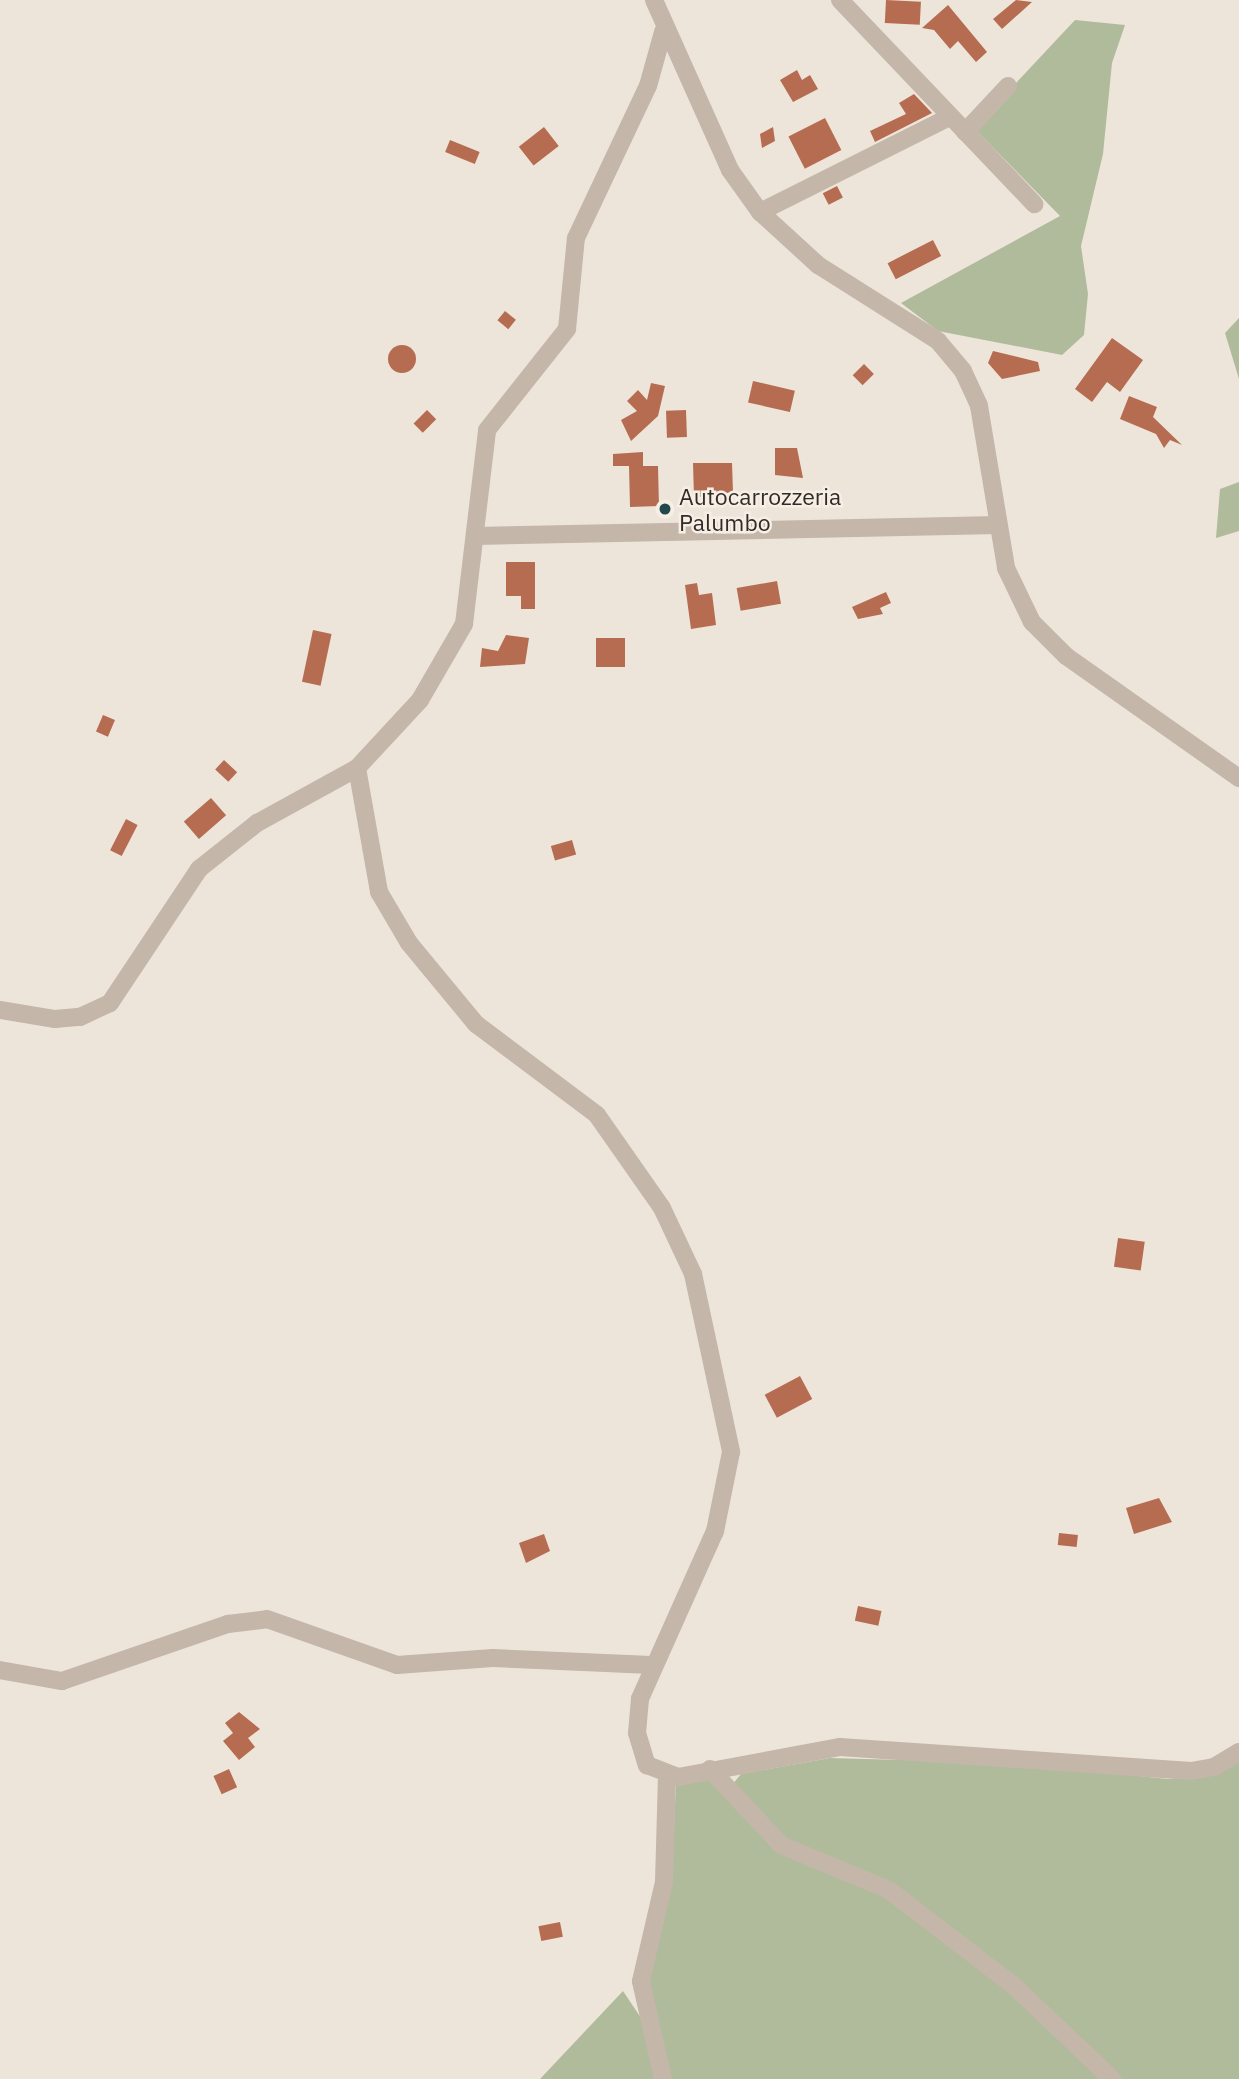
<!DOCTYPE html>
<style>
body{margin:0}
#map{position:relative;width:1239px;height:2079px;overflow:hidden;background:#eee5da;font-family:"IBM Plex Sans",sans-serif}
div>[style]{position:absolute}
.green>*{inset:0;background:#b0bb9c}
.building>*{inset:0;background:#b66c50;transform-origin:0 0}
.round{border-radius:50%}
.minor>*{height:18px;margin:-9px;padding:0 9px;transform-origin:9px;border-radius:9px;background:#c4b6a8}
.dots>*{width:19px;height:19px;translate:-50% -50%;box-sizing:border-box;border:4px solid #f6efe6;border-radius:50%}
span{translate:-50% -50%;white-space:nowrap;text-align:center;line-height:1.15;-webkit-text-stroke:5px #f6efe6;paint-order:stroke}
.poi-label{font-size:23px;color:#322b27}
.left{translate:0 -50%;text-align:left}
</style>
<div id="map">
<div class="green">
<div style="clip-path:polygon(1075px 20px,1125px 25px,1112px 63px,1103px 154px,1081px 246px,1088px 294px,1084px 335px,1062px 355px,938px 331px,901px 303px,1060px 216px,974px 128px)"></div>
<div style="clip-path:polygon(1239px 318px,1239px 379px,1225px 333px)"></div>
<div style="clip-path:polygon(1239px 482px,1239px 531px,1216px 538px,1220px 489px)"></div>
<div style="clip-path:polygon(830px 1758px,1012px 1763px,1168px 1779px,1210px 1776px,1239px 1761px,1239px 2079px,1117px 2079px,890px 1885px,784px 1840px,732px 1785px,741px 1774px)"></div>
<div style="clip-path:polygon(713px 1779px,778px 1849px,887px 1894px,1011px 1988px,1105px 2079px,668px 2079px,647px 1980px,671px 1882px,676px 1785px)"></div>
<div style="clip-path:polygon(623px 1991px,645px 2024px,656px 2079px,540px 2079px)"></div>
</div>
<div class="building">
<div style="left:886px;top:0;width:35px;height:23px;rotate:3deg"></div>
<div style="clip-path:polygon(1016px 0,1032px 2px,1002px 29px,993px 19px)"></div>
<div style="clip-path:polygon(948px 5px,987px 52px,976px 62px,958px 41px,950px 49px,934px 30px,922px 28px)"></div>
<div style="clip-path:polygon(797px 70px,802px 80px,810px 75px,818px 89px,793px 102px,780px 80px)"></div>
<div style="clip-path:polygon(914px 94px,932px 113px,875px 142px,870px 131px,906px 114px,899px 103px)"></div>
<div style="left:825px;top:118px;width:36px;height:41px;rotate:63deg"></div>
<div style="left:544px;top:127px;width:24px;height:32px;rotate:52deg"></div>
<div style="clip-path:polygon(773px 127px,775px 141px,762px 148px,760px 134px)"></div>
<div style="left:450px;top:140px;width:32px;height:13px;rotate:22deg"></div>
<div style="left:837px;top:186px;width:13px;height:16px;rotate:63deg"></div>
<div style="left:933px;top:240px;width:18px;height:51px;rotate:63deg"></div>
<div style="left:505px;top:311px;width:14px;height:12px;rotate:39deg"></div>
<div style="clip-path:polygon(1112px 338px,1143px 360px,1120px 392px,1107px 382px,1092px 402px,1075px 389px)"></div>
<div class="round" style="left:388px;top:345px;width:28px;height:28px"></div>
<div style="clip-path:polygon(993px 351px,1038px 362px,1040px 371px,1002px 379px,988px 363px)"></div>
<div style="left:864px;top:364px;width:14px;height:16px;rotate:45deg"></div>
<div style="left:753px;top:381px;width:43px;height:22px;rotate:13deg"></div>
<div style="clip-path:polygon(651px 383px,665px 386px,658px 416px,631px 441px,621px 420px,637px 411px,627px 401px,638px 390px,647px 400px)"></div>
<div style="clip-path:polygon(1129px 396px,1157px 407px,1153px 417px,1182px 445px,1170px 440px,1164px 448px,1156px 434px,1120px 419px)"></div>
<div style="left:427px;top:410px;width:13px;height:19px;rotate:45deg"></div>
<div style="left:686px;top:410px;width:27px;height:20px;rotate:88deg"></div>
<div style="clip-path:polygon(775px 448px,797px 448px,803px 478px,775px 475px)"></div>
<div style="clip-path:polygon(643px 452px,643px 466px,658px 466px,659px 506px,630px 507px,629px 466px,613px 466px,613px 454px)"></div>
<div style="clip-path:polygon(693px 463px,732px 463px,733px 492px,694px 498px)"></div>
<div style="clip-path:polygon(506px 562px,535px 562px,535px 609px,521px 609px,521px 596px,506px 596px)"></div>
<div style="left:777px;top:581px;width:23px;height:41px;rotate:80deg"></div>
<div style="clip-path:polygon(697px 583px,699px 595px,712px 593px,716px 625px,691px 629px,685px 585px)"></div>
<div style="clip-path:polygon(886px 592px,891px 603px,880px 608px,883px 614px,858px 619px,852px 607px)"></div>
<div style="left:313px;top:630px;width:19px;height:53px;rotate:12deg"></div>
<div style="clip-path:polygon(506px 635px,529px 638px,525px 664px,480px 667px,482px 648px,498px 651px)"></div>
<div style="left:596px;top:638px;width:29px;height:29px"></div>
<div style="left:103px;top:715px;width:13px;height:18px;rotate:23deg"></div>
<div style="left:224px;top:760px;width:18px;height:13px;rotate:43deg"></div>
<div style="left:211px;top:798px;width:23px;height:36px;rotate:49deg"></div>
<div style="left:126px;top:819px;width:13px;height:35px;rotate:27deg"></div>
<div style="left:572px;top:840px;width:15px;height:22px;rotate:74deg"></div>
<div style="left:1118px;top:1238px;width:27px;height:29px;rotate:8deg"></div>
<div style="left:800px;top:1376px;width:26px;height:40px;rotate:62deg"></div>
<div style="clip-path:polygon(1159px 1498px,1172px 1522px,1134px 1534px,1126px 1508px)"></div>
<div style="left:1059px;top:1533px;width:19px;height:12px;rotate:6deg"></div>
<div style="clip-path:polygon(544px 1534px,550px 1551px,526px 1563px,519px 1543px)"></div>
<div style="left:858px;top:1606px;width:24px;height:15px;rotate:12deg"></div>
<div style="clip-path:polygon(239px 1712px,260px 1729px,248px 1738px,255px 1747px,239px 1760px,223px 1741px,233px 1733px,225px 1723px)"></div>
<div style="left:229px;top:1769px;width:20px;height:17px;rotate:66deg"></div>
<div style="left:560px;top:1922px;width:15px;height:22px;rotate:79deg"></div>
</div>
<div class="minor">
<div style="left:654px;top:0;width:186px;rotate:65.9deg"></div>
<div style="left:730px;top:170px;width:52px;rotate:54.5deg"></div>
<div style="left:760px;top:212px;width:79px;rotate:42.4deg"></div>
<div style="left:818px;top:265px;width:142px;rotate:32.3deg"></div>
<div style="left:938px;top:341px;width:39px;rotate:50deg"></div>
<div style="left:963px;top:371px;width:38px;rotate:65deg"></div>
<div style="left:979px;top:406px;width:164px;rotate:80.5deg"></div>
<div style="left:1006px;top:568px;width:60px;rotate:64.3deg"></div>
<div style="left:1032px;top:622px;width:48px;rotate:45deg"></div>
<div style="left:1066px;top:656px;width:212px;rotate:35.2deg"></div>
<div style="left:840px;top:0;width:282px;rotate:46.4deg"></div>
<div style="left:965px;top:132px;width:63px;rotate:-46.9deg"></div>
<div style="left:760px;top:212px;width:212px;rotate:-26.6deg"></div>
<div style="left:475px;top:536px;width:523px;rotate:-1.2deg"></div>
<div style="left:357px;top:768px;width:126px;rotate:79.9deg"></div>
<div style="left:379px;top:892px;width:59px;rotate:59.5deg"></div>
<div style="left:409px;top:943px;width:105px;rotate:50.4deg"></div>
<div style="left:476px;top:1024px;width:151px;rotate:36.9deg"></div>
<div style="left:597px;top:1115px;width:113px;rotate:55deg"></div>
<div style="left:662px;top:1208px;width:73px;rotate:64.8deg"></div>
<div style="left:693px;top:1274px;width:182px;rotate:77.9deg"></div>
<div style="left:731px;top:1452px;width:81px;rotate:101.4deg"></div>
<div style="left:715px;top:1531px;width:184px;rotate:114.1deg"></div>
<div style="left:640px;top:1699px;width:34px;rotate:95deg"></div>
<div style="left:637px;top:1733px;width:34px;rotate:73deg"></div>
<div style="left:647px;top:1765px;width:33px;rotate:21deg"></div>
<div style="left:678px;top:1777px;width:165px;rotate:-10.5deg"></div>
<div style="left:840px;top:1747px;width:352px;rotate:3.9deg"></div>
<div style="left:1191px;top:1771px;width:23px;rotate:-10deg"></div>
<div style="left:1214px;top:1767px;width:29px;rotate:-31deg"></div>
<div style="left:0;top:1010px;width:56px;rotate:9.3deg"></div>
<div style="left:55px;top:1019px;width:25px;rotate:-5deg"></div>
<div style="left:80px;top:1017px;width:33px;rotate:-25deg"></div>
<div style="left:110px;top:1003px;width:161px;rotate:-56.4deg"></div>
<div style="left:199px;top:869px;width:74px;rotate:-38.4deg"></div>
<div style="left:257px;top:823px;width:114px;rotate:-28.8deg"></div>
<div style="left:357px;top:768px;width:93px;rotate:-47.2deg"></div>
<div style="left:420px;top:700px;width:88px;rotate:-59.9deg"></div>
<div style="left:464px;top:624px;width:195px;rotate:-83.2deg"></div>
<div style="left:487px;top:430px;width:129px;rotate:-51.6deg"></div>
<div style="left:567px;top:329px;width:91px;rotate:-84.4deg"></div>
<div style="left:576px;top:238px;width:168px;rotate:-64.7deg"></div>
<div style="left:648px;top:86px;width:56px;rotate:-74.5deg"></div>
<div style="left:0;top:1670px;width:63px;rotate:10.1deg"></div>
<div style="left:62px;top:1681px;width:176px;rotate:-19deg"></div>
<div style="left:228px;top:1624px;width:39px;rotate:-7deg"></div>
<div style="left:267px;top:1619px;width:138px;rotate:19.5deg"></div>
<div style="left:397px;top:1665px;width:96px;rotate:-4.2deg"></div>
<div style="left:493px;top:1658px;width:158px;rotate:2.5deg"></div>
<div style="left:710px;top:1769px;width:104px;rotate:46.9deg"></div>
<div style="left:781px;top:1845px;width:117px;rotate:22.6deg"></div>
<div style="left:889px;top:1890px;width:156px;rotate:37.5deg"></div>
<div style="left:1013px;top:1985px;width:137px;rotate:43.5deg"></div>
<div style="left:663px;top:2079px;width:100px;rotate:-102.7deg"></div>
<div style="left:641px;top:1981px;width:102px;rotate:-76.9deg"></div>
<div style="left:664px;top:1882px;width:105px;rotate:-88.4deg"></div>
</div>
<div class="dots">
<div style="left:665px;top:509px;background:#224a4e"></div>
</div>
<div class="poi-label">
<span class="left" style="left:679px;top:509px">Autocarrozzeria<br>Palumbo</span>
</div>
</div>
